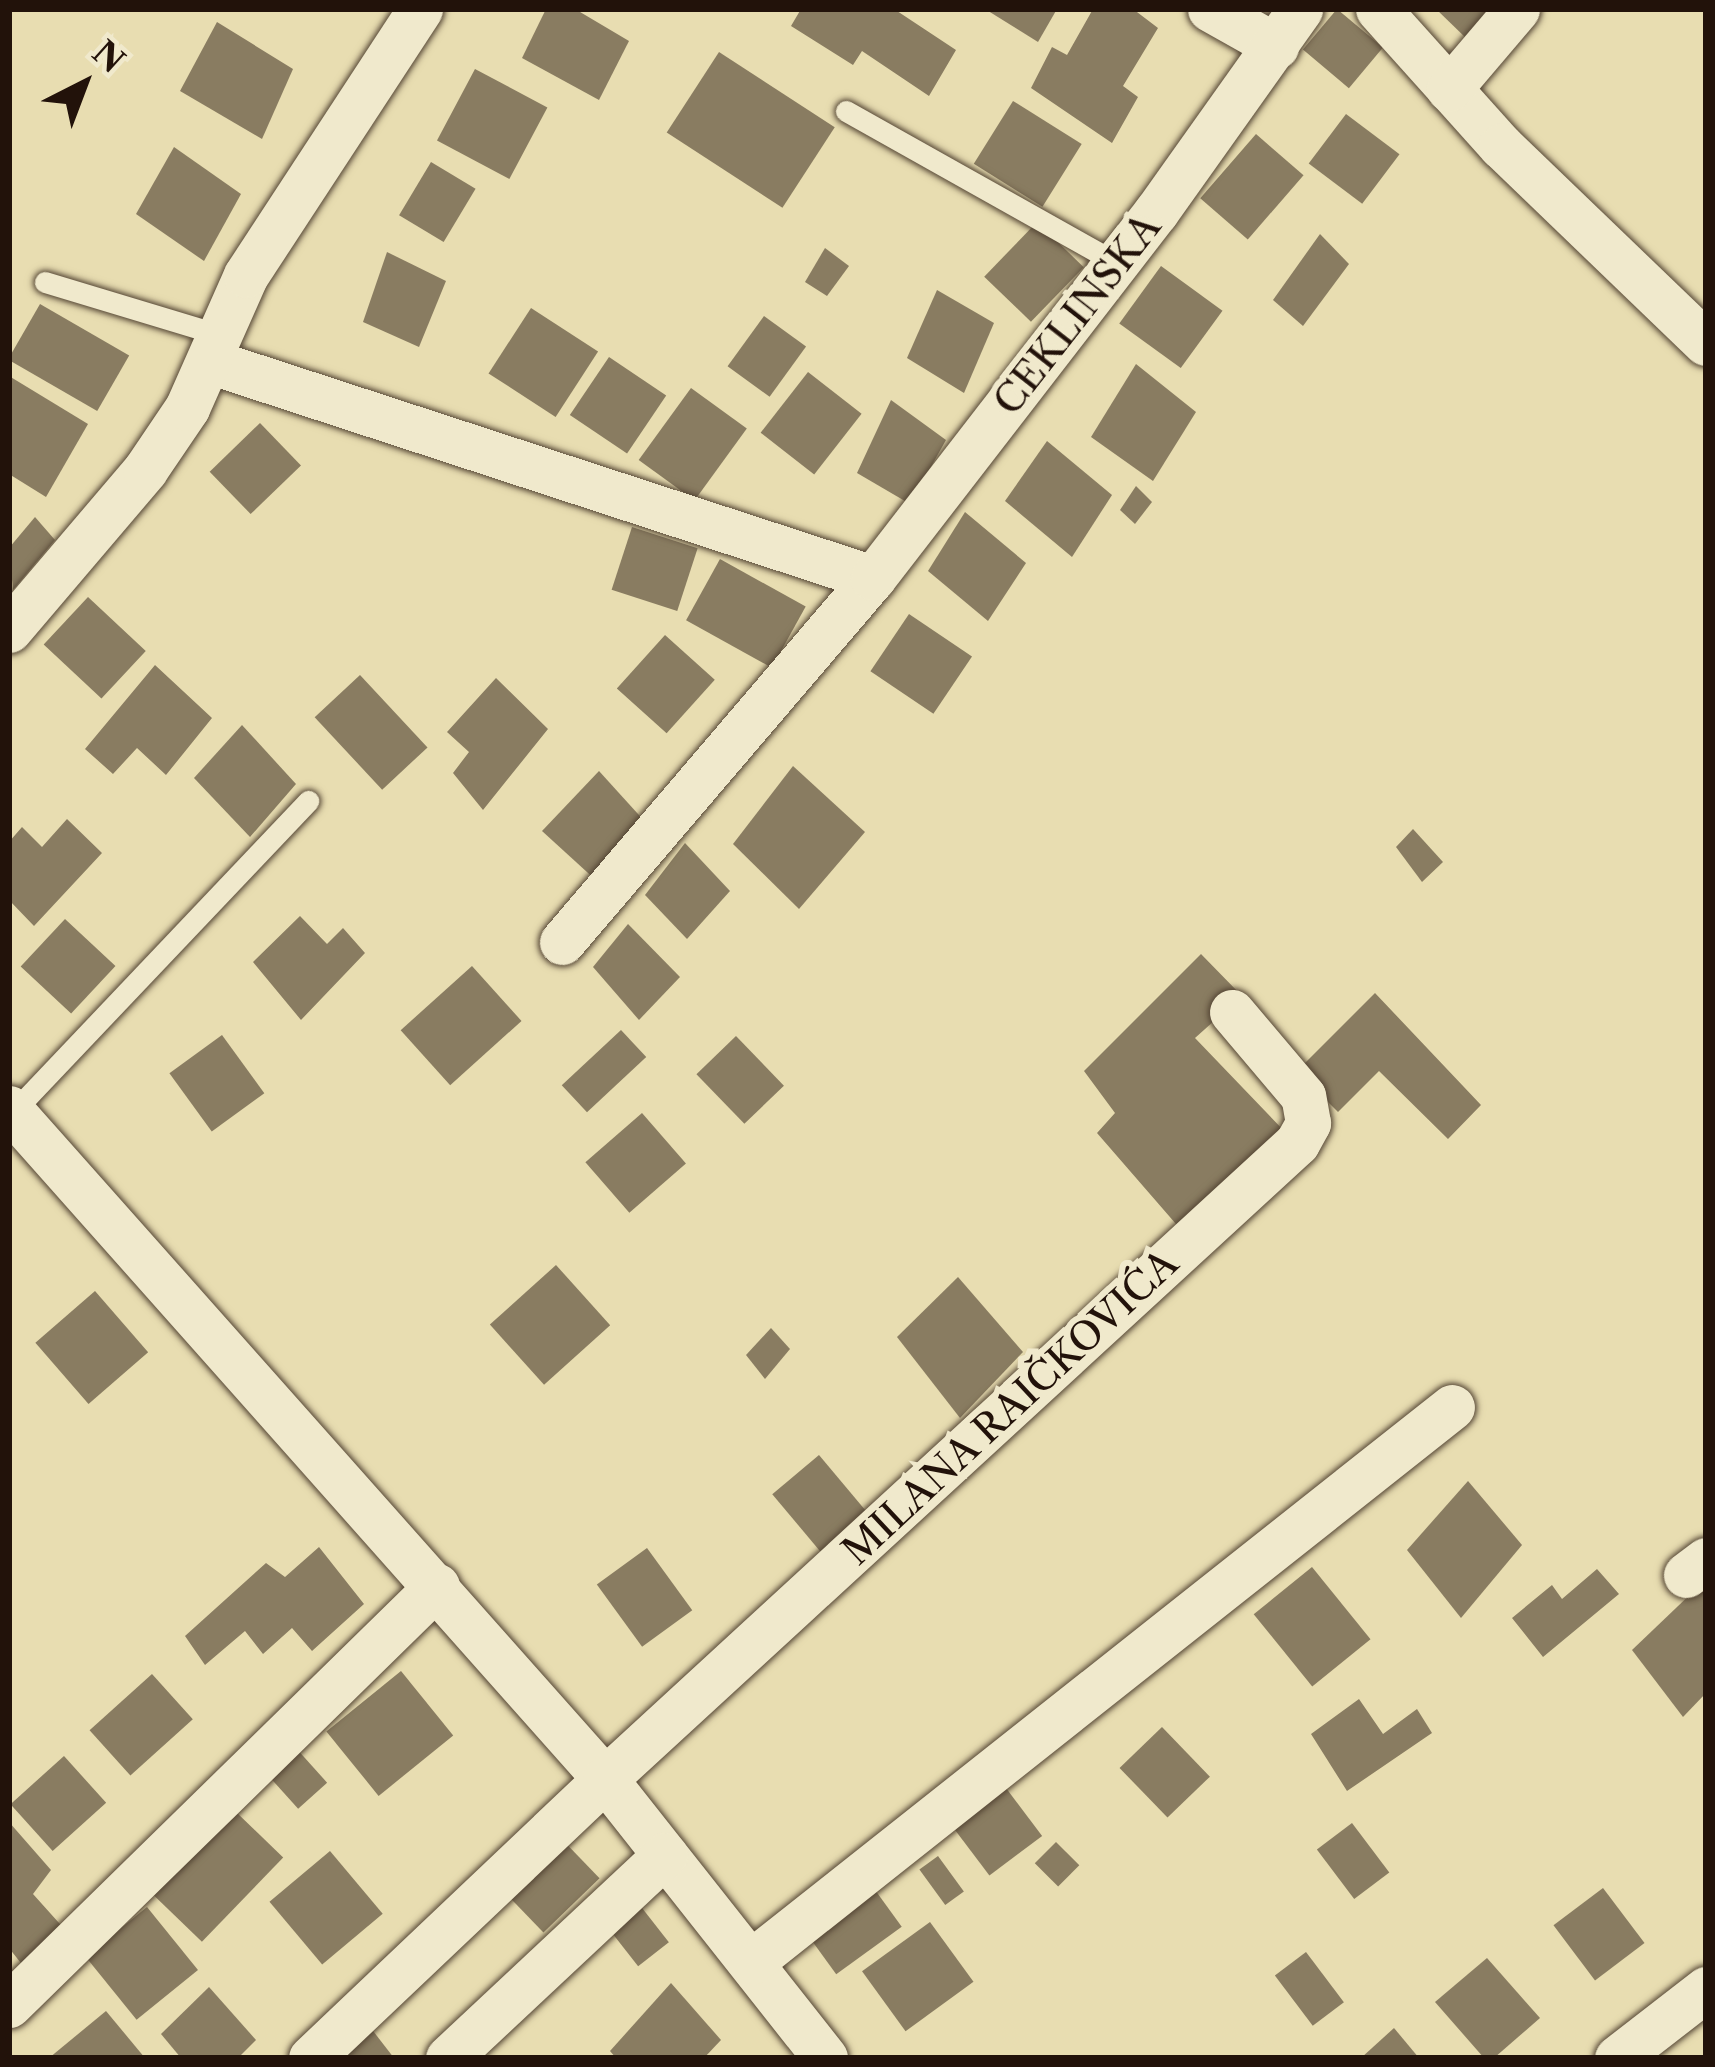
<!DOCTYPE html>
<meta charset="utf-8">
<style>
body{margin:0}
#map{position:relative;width:1715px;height:2067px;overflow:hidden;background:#e8ddb1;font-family:"Libre Caslon Text",serif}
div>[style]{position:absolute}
.building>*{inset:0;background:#897c61;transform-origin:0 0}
.roads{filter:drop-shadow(0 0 3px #544534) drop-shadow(0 0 3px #544534)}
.lane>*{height:21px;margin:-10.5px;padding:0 10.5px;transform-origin:10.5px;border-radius:10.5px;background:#f0e9cc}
.street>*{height:45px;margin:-22.5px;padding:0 22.5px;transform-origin:22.5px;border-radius:22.5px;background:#f0e9cc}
span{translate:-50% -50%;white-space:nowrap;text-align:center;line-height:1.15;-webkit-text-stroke:12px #f0e9cc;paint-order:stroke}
.street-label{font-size:39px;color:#22120a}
.frame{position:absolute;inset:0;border:12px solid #22120a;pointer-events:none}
.north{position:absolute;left:24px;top:24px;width:120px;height:120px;-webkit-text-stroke:9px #f0e9cc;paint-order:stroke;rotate:42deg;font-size:33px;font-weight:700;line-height:48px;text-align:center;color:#22120a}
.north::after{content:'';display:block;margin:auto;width:42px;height:54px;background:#22120a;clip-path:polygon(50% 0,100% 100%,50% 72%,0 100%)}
</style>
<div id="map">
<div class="building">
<div style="clip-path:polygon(546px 9px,575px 9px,629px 41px,599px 100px,522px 58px)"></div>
<div style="clip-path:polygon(801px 9px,894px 9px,956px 50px,929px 96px,862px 51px,853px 65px,791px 26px)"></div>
<div style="clip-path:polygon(985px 9px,1057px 9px,1038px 42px)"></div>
<div style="clip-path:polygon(1093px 9px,1133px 9px,1158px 28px,1123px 86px,1138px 97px,1112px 143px,1031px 88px,1052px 47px,1067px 55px)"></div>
<div style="left:1337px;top:9px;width:60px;height:53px;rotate:40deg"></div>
<div style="clip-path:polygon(1436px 9px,1494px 9px,1468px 40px)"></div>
<div style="clip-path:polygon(217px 22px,293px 69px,262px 139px,180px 91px)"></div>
<div style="left:719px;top:52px;width:138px;height:96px;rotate:33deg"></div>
<div style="left:475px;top:69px;width:82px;height:81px;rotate:28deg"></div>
<div style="left:1013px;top:101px;width:81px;height:74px;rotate:32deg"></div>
<div style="left:1346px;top:114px;width:67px;height:62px;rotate:37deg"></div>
<div style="left:1256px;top:134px;width:63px;height:85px;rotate:41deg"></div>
<div style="clip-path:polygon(174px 147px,241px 194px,204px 261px,136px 214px)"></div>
<div style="left:431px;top:162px;width:52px;height:62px;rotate:31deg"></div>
<div style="left:1037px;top:222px;width:65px;height:76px;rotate:44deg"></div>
<div style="clip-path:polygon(1320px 234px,1349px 264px,1303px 326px,1273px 300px)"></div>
<div style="clip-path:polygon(825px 248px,849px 266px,827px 296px,805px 282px)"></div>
<div style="clip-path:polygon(387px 252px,446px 281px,419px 347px,363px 322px)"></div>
<div style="left:1161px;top:266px;width:76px;height:71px;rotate:36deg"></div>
<div style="clip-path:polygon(937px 290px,994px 323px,964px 393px,907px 358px)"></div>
<div style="left:40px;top:304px;width:103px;height:64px;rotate:30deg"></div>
<div style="left:531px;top:308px;width:80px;height:78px;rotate:33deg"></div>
<div style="left:764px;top:316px;width:52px;height:62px;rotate:36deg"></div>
<div style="left:609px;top:357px;width:69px;height:70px;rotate:34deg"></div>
<div style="clip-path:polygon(1136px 364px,1196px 412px,1153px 481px,1091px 437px)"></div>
<div style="left:808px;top:372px;width:68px;height:77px;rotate:38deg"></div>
<div style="clip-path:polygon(9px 376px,88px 424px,46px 497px,9px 474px)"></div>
<div style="left:691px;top:388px;width:69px;height:89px;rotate:36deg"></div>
<div style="clip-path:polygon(891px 400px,946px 440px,910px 504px,857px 473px)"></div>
<div style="left:260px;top:423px;width:59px;height:70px;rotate:46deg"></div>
<div style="clip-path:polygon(1047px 441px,1112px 495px,1072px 557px,1005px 501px)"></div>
<div style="clip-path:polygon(1136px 486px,1152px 502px,1135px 524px,1120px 510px)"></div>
<div style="clip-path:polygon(965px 512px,1026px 563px,988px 621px,928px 571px)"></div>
<div style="clip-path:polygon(35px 517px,55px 540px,13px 590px,9px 548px)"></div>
<div style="left:632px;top:527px;width:69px;height:66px;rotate:18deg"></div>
<div style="left:720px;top:559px;width:98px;height:70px;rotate:29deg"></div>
<div style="left:88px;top:597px;width:79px;height:65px;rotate:43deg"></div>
<div style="left:909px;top:614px;width:76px;height:69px;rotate:34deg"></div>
<div style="left:665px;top:635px;width:67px;height:72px;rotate:42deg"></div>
<div style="clip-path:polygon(155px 665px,212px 718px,166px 775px,137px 748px,113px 774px,85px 749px)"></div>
<div style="left:360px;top:675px;width:99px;height:62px;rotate:47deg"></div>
<div style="clip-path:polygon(496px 678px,548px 729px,483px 810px,453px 773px,469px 752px,447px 732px)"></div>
<div style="clip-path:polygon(242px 725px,296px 784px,250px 837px,194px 778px)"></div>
<div style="clip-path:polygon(793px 766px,865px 832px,799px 909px,733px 844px)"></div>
<div style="clip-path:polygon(599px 771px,648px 825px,599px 883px,542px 831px)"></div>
<div style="clip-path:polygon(67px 819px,102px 853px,34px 926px,9px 900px,9px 842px,22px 827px,42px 847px)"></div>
<div style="clip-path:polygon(1413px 829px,1443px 862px,1422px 882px,1396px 847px)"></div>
<div style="clip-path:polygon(685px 843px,730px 891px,687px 939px,645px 895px)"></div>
<div style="clip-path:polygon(300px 916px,327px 944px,343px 928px,365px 953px,301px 1020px,253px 962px)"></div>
<div style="left:65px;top:919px;width:69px;height:65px;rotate:43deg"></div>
<div style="clip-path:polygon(628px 924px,680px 977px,639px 1020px,593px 967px)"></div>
<div style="clip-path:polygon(1201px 954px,1242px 996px,1195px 1038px,1287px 1134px,1189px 1239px,1097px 1133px,1115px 1113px,1084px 1071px)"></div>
<div style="left:472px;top:966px;width:74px;height:96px;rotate:48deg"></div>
<div style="clip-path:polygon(1375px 993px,1481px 1105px,1448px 1139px,1379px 1071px,1338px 1112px,1297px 1071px)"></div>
<div style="left:621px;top:1030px;width:37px;height:81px;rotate:47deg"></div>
<div style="left:222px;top:1035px;width:72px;height:65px;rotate:54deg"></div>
<div style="left:736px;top:1036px;width:69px;height:55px;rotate:46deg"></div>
<div style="left:642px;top:1113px;width:67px;height:75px;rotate:49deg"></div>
<div style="left:556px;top:1265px;width:81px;height:89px;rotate:48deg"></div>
<div style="clip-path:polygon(958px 1277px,1023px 1352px,960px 1418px,897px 1337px)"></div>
<div style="left:95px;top:1291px;width:81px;height:79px;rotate:49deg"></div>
<div style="clip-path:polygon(771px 1328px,790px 1349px,765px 1379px,746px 1355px)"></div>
<div style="left:819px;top:1455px;width:77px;height:61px;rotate:50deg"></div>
<div style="clip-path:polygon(1468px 1481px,1522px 1545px,1461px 1618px,1407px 1550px)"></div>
<div style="clip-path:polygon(319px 1547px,364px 1604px,312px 1651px,292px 1628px,263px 1654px,245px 1631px,205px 1665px,185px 1636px,266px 1563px,285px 1577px)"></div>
<div style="left:647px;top:1548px;width:77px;height:62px;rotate:54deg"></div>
<div style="left:1312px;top:1567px;width:93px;height:75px;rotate:51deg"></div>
<div style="clip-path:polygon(1597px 1569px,1619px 1594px,1543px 1657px,1512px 1618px,1552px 1585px,1562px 1599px)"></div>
<div style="clip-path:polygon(1699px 1586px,1706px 1594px,1706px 1693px,1683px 1717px,1632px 1650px)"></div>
<div style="left:401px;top:1671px;width:83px;height:96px;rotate:51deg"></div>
<div style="left:152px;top:1674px;width:61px;height:84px;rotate:48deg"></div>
<div style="clip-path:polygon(1359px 1699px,1383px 1734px,1417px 1709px,1432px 1733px,1347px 1791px,1311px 1734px)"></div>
<div style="left:1162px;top:1727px;width:69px;height:59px;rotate:46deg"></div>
<div style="left:295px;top:1747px;width:48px;height:39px;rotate:48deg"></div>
<div style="left:64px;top:1756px;width:63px;height:72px;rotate:48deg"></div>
<div style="left:1000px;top:1780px;width:70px;height:66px;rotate:53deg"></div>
<div style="left:235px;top:1811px;width:67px;height:117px;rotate:44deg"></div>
<div style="clip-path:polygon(9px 1822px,51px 1870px,33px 1894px,68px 1933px,28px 1972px,9px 1948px)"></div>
<div style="left:1352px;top:1823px;width:62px;height:44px;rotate:53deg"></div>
<div style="left:553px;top:1830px;width:67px;height:78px;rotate:46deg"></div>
<div style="left:1056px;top:1842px;width:33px;height:30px;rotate:45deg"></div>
<div style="left:330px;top:1851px;width:82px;height:79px;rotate:50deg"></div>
<div style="left:938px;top:1856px;width:44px;height:23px;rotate:54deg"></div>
<div style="left:870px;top:1883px;width:54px;height:81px;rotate:54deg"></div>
<div style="left:1603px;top:1888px;width:69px;height:62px;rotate:53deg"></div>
<div style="left:635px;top:1899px;width:55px;height:39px;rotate:52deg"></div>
<div style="left:147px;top:1907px;width:81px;height:79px;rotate:51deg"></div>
<div style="left:930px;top:1922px;width:74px;height:84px;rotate:54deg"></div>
<div style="left:1306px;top:1952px;width:63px;height:39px;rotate:53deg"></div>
<div style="clip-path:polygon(1487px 1958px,1540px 2018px,1494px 2058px,1484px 2058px,1435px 2002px)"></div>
<div style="clip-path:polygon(671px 1983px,721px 2040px,704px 2058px,616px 2058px,610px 2051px)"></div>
<div style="clip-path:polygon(209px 1987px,256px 2040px,238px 2058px,181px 2058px,161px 2034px)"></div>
<div style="clip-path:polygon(106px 2011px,145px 2058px,49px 2058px)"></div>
<div style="clip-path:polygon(370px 2027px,394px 2058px,335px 2058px)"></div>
<div style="clip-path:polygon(1394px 2028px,1419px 2058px,1361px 2058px)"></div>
</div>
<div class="roads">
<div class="lane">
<div style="left:846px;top:111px;width:311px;rotate:29.3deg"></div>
<div style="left:45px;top:282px;width:184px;rotate:16.8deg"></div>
<div style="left:13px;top:1112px;width:429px;rotate:-46.5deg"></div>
</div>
<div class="street">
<div style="left:1210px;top:9px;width:76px;rotate:29.3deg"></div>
<div style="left:1378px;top:9px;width:184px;rotate:48.1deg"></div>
<div style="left:1501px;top:146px;width:284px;rotate:43.9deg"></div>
<div style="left:1449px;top:89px;width:105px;rotate:-49.6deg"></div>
<div style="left:212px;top:362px;width:695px;rotate:18.1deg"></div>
<div style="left:9px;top:630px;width:210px;rotate:-49.6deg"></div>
<div style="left:145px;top:470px;width:75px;rotate:-55.9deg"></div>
<div style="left:187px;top:408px;width:145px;rotate:-66.1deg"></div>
<div style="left:246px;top:275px;width:318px;rotate:-56.8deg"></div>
<div style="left:562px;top:942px;width:479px;rotate:-49.5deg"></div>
<div style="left:873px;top:578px;width:463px;rotate:-52.3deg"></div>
<div style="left:1156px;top:212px;width:249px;rotate:-54.6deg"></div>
<div style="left:9px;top:1108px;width:897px;rotate:48.39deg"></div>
<div style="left:605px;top:1779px;width:355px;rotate:51.7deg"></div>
<div style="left:1686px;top:1575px;width:25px;rotate:-37deg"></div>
<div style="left:751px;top:1962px;width:894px;rotate:-38.37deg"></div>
<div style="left:9px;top:2005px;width:599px;rotate:-44.39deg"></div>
<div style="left:311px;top:2058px;width:405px;rotate:-43.5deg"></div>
<div style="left:605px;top:1779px;width:940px;rotate:-42.59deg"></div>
<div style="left:1297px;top:1143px;width:23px;rotate:-61deg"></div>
<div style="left:1308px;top:1123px;width:27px;rotate:-100deg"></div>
<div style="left:1303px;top:1096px;width:110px;rotate:-130.2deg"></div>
<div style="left:448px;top:2058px;width:297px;rotate:-43.1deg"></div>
<div style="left:1617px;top:2058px;width:113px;rotate:-37.8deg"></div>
</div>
</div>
<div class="street-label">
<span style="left:1077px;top:314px;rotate:-52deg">CEKLINSKA</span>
<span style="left:1010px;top:1407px;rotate:-43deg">MILANA RAIČKOVIĆA</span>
</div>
<div class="frame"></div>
<div class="north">N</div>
</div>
